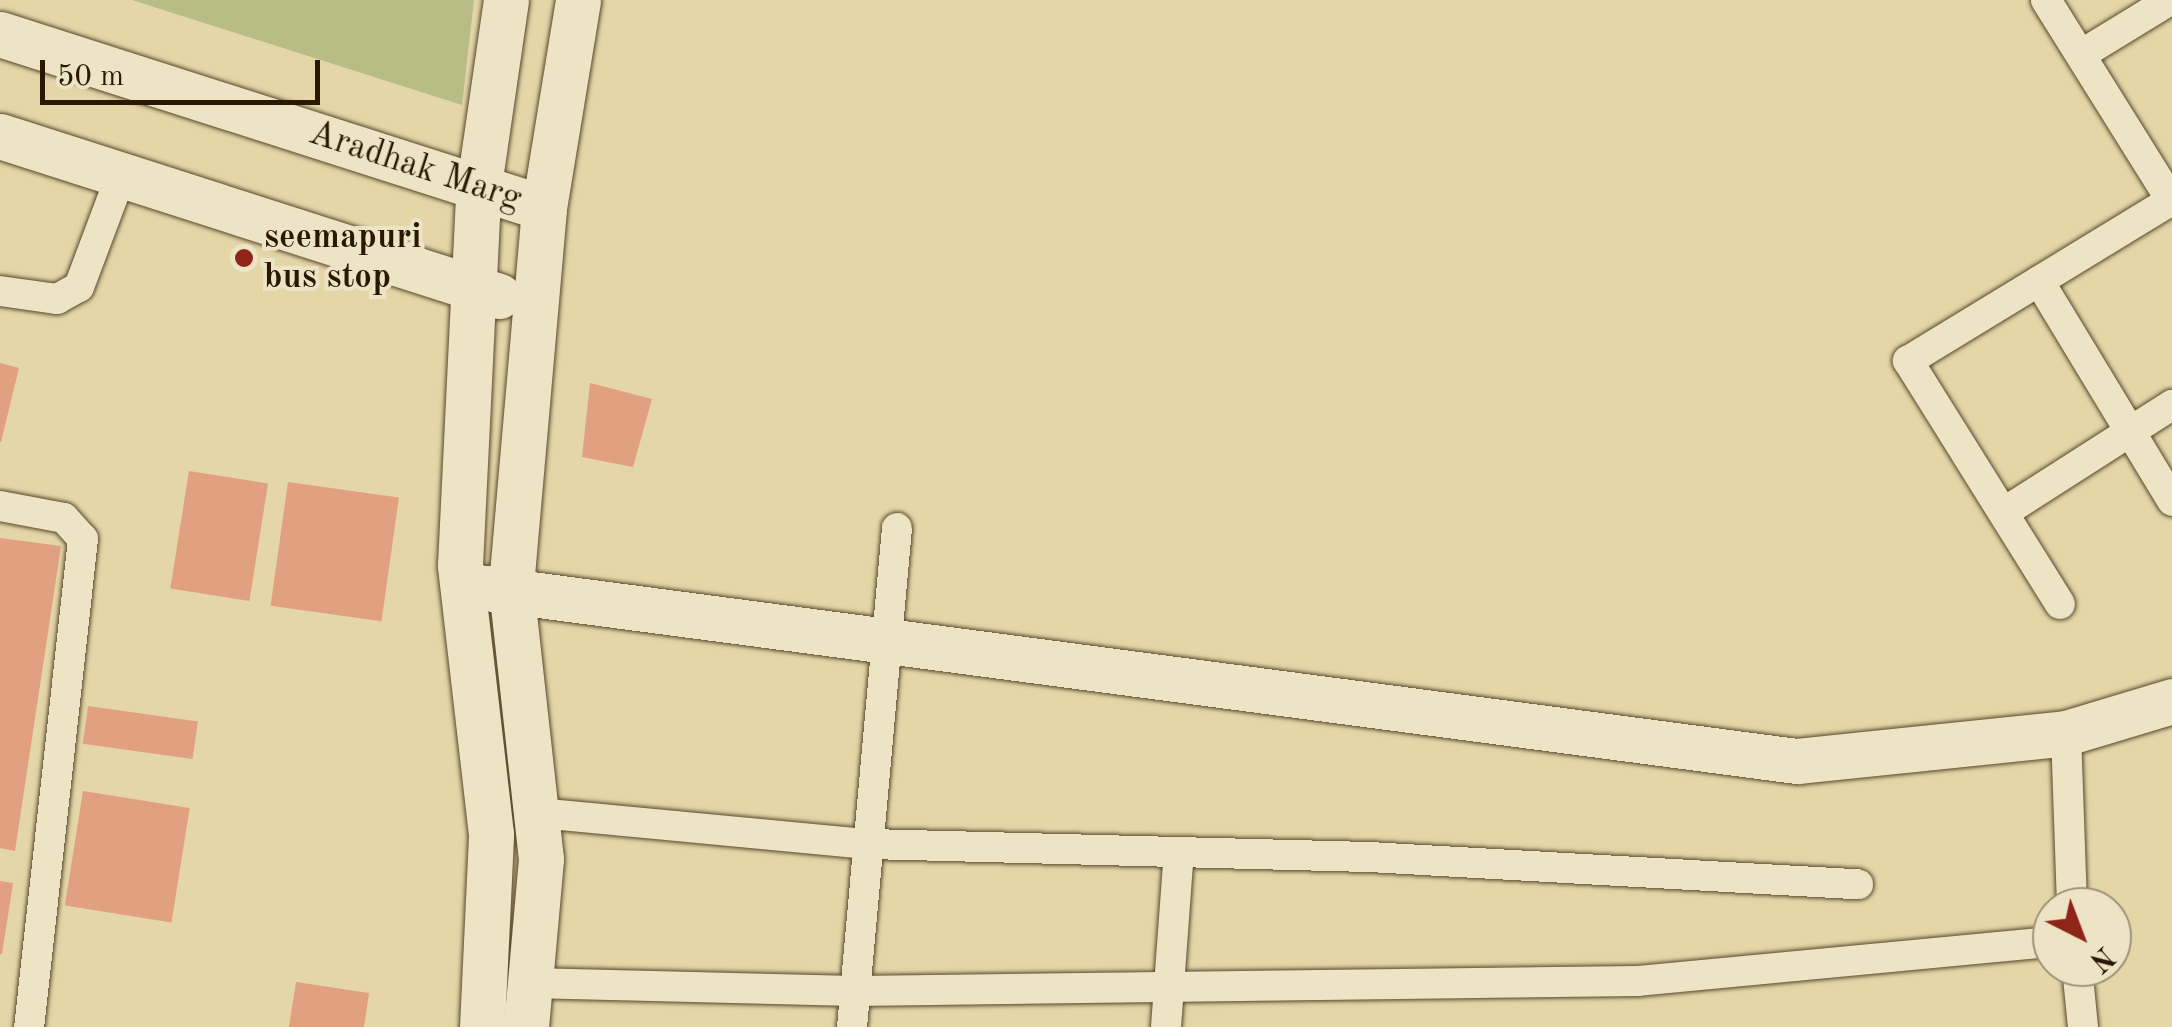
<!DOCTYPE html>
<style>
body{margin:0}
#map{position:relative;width:2172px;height:1027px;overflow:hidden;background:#e4d6a7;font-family:"Old Standard TT",serif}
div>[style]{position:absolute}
.green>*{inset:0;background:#b7bd85}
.building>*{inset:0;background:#e1a080;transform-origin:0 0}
.roads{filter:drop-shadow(0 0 2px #58482c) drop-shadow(0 0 2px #58482c)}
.street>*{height:30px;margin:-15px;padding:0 15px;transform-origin:15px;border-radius:15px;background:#ede4c6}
.secondary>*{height:45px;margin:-22.5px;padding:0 22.5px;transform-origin:22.5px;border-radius:22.5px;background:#ede4c6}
.dots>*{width:28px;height:28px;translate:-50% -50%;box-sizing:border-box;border:5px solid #ede4c6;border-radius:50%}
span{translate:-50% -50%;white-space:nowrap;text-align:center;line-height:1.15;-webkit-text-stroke:8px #ede4c6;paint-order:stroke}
.street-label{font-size:35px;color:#2a1803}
.poi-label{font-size:35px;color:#2a1803;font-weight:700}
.left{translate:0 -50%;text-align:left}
.north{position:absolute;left:2032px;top:887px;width:100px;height:100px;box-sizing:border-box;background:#ede4c6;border:2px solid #9f9278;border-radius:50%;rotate:138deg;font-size:28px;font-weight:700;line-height:40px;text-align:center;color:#2a1803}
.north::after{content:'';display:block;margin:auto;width:35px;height:45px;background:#8f2418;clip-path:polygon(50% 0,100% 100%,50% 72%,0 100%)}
.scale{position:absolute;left:40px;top:60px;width:280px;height:45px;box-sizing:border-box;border:5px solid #2a1803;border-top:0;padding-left:12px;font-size:30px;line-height:35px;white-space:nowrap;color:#2a1803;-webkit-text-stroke:8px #ede4c6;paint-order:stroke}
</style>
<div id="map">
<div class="green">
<div style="clip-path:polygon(132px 0,474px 0,462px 105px)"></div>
</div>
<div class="building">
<div style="clip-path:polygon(0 363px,19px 368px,1px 442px,0 442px)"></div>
<div style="clip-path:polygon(590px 383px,652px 399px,633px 467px,582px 457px)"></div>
<div style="left:189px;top:471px;width:80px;height:119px;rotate:9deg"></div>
<div style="left:288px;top:482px;width:112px;height:125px;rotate:8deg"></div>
<div style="clip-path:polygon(0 538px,61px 546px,15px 851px,0 848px)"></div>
<div style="left:88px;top:706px;width:111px;height:38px;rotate:8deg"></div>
<div style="left:83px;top:791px;width:108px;height:116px;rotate:9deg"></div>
<div style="clip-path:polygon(0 881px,13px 883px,2px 954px,0 954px)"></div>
<div style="clip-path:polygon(296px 982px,369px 993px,364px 1027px,289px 1027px)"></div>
</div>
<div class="roads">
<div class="street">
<div style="left:2046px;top:0;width:238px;rotate:58deg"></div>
<div style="left:2082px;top:54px;width:103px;rotate:-31.5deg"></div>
<div style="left:2039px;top:281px;width:257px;rotate:58.8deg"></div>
<div style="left:0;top:291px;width:58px;rotate:8deg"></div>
<div style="left:57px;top:299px;width:25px;rotate:-29deg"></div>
<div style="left:79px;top:287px;width:120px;rotate:-69.4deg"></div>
<div style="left:0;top:506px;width:65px;rotate:10.6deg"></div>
<div style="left:64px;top:518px;width:28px;rotate:48deg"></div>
<div style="left:83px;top:539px;width:491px;rotate:96.3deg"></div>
<div style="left:2006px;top:511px;width:197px;rotate:-32.6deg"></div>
<div style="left:2060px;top:604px;width:287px;rotate:-122deg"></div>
<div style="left:1908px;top:361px;width:309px;rotate:-31.4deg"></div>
<div style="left:2066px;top:733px;width:174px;rotate:88deg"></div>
<div style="left:539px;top:813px;width:331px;rotate:5.4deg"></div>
<div style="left:869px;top:844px;width:500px;rotate:1.49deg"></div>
<div style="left:1369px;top:857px;width:490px;rotate:3.2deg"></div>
<div style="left:2077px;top:967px;width:60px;rotate:84.3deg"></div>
<div style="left:530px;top:983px;width:325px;rotate:1.4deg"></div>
<div style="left:855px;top:991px;width:783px;rotate:-0.73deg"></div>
<div style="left:1638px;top:981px;width:416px;rotate:-5.4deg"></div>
<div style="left:852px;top:1027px;width:501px;rotate:-84.85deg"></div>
<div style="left:1166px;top:1027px;width:175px;rotate:-85.8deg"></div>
</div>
<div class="secondary">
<div style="left:0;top:34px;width:571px;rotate:17.74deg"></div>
<div style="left:0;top:136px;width:524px;rotate:17.78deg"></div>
<div style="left:463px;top:585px;width:1346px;rotate:7.52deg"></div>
<div style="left:1797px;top:761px;width:270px;rotate:-5.9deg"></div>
<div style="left:2066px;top:733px;width:111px;rotate:-16.8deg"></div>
<div style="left:482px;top:1027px;width:193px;rotate:-87.3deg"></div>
<div style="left:491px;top:834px;width:271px;rotate:-96.6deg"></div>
<div style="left:460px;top:565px;width:373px;rotate:-87.2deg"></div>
<div style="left:478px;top:192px;width:194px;rotate:-81.7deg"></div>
<div style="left:526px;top:1027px;width:169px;rotate:-84.9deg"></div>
<div style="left:541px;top:859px;width:275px;rotate:-96.3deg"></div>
<div style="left:511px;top:586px;width:379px;rotate:-85deg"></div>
<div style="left:544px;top:208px;width:211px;rotate:-80.7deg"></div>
</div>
</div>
<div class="dots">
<div style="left:244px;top:258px;background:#8f2418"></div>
</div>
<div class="street-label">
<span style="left:415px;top:167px;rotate:18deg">Aradhak Marg</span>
</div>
<div class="poi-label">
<span class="left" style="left:264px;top:258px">seemapuri<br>bus stop</span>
</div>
<div class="north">N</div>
<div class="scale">50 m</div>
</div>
